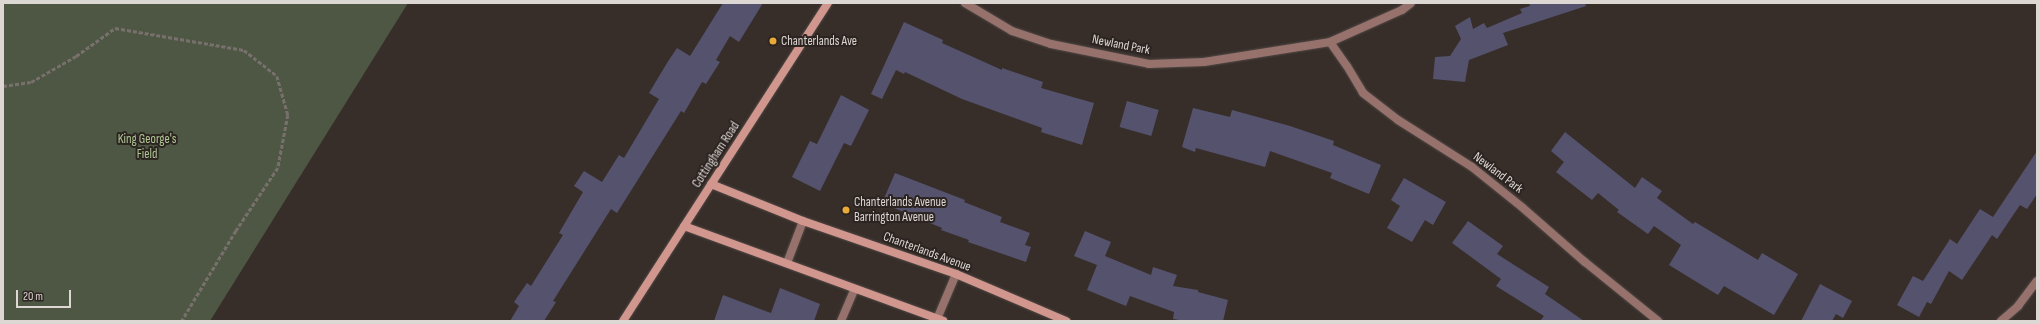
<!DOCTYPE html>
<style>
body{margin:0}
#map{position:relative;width:2040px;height:324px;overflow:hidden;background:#372e2a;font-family:"Sofia Sans Condensed",sans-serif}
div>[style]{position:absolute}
.green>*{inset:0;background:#4d5743}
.building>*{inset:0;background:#55526e;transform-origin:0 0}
.path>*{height:2.5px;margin-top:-1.25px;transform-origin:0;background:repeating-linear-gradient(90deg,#78706c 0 4px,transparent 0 6px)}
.roads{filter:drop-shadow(0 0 1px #524945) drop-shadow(0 0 1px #524945)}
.lane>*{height:8px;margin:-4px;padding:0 4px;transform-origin:4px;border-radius:4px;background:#97726d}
.street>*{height:8px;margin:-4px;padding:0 4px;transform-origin:4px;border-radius:4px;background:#97726d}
.secondary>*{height:8px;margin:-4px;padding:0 4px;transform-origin:4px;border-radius:4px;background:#d1978e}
.dots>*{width:11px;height:11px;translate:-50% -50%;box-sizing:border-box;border:2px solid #2c2420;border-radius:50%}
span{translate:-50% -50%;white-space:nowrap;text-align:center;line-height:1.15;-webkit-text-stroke:4px #2c2420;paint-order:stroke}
.poi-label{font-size:13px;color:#ddd7d4}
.left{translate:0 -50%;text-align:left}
.street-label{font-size:13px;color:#ddd7d4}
.park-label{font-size:13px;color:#afc895}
.frame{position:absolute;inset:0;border:4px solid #ddd7d4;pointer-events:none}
.scale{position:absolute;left:16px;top:290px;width:55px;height:18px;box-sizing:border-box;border:2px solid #ddd7d4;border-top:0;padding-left:5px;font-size:12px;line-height:14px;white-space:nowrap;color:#ddd7d4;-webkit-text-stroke:3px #2c2420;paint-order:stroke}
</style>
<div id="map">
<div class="green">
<div style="clip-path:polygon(3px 3px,408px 3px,210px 321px,3px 321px)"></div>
</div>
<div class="building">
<div style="clip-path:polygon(723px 3px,763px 3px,739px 42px,730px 36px,716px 60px,720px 62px,706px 84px,702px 82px,684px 113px,681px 111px,617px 213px,611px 209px,553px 301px,556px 302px,544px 321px,510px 321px,519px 306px,514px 302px,527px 283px,531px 286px,563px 235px,559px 233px,583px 192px,574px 186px,584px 171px,602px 182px,619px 155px,624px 158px,659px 99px,649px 93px,667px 63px,677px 48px,690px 56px)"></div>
<div style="clip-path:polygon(1529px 3px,1585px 3px,1586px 6px,1503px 33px,1508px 45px,1469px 60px,1465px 82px,1433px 79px,1435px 57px,1450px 56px,1461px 39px,1455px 26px,1470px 17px,1473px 29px,1484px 23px,1487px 28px,1522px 13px,1520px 9px,1530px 6px)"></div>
<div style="clip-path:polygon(904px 22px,943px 40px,942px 43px,1002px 70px,1002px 68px,1043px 82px,1041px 88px,1094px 103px,1082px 145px,1041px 132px,1042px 128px,962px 99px,905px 72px,904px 74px,896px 70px,882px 99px,871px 94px)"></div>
<div style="clip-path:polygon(841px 95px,869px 110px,851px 146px,844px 143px,820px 191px,792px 177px,810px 141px,817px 144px)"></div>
<div style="left:1127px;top:101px;width:33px;height:27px;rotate:16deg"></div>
<div style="clip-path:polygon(1193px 108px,1230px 117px,1232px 110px,1290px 126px,1334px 141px,1333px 145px,1381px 165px,1369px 194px,1330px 178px,1332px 173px,1270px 151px,1265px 167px,1196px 148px,1195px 152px,1182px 147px)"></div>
<div style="clip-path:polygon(1565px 132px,1635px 188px,1642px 177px,1662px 191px,1657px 198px,1693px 224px,1695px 222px,1758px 260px,1762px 253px,1798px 274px,1774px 315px,1724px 286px,1718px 295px,1669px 265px,1681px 245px,1654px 226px,1648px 234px,1617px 212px,1619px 210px,1598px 193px,1592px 200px,1556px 172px,1564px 162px,1551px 151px)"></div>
<div style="clip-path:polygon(2037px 151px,2037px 194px,2027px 209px,2020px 205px,1997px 239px,1992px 235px,1962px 280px,1949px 271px,1931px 304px,1927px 302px,1919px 317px,1897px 305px,1913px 276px,1923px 281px,1950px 239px,1957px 244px,1980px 209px,1993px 217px)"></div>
<div style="clip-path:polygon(895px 173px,965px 200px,964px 202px,1002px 217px,1000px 222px,1030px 233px,1025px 245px,1031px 247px,1026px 262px,968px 242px,969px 240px,941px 230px,942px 228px,882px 203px)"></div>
<div style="clip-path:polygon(1404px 178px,1446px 202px,1433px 225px,1425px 220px,1412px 242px,1387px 228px,1400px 206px,1391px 200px)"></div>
<div style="clip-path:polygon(1468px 221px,1503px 246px,1497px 254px,1549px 287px,1545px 294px,1584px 321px,1540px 321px,1544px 316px,1496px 286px,1501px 279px,1452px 243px)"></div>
<div style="clip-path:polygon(1085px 231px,1111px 242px,1105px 256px,1151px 275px,1153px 267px,1177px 275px,1173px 286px,1198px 290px,1198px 292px,1228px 300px,1223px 321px,1185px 321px,1173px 319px,1174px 312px,1130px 296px,1126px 306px,1087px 290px,1097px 265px,1074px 256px)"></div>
<div style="clip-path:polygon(1820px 284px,1852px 301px,1843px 318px,1836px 314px,1832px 321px,1801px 321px)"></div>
<div style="clip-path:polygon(780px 288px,820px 304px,814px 321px,714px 321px,723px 295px,771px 313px)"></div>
</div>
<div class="path">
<div style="left:3px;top:86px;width:28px;rotate:-8deg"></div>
<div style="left:31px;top:82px;width:52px;rotate:-30deg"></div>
<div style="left:76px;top:56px;width:48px;rotate:-35.7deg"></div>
<div style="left:115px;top:28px;width:131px;rotate:9.7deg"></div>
<div style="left:244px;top:50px;width:42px;rotate:38.2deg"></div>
<div style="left:277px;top:76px;width:41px;rotate:74.2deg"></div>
<div style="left:288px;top:115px;width:54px;rotate:100.7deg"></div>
<div style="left:278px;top:168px;width:76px;rotate:123.7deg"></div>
<div style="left:236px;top:231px;width:105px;rotate:121deg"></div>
</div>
<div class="roads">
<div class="lane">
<div style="left:787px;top:263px;width:45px;rotate:-69.1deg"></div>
<div style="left:937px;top:319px;width:49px;rotate:-67.1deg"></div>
</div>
<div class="street">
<div style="left:965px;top:3px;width:55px;rotate:30.8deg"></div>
<div style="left:1012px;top:31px;width:41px;rotate:18.4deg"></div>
<div style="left:1051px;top:44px;width:100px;rotate:11.5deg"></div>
<div style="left:1149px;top:64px;width:55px;rotate:-2.1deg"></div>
<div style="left:1204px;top:62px;width:128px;rotate:-9deg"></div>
<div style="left:1330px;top:42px;width:79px;rotate:-24deg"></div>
<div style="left:1402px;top:10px;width:11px;rotate:-38deg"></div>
<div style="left:1330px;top:42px;width:29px;rotate:55deg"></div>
<div style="left:1347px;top:66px;width:31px;rotate:59deg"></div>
<div style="left:1363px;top:93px;width:44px;rotate:37.6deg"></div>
<div style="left:1398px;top:120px;width:88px;rotate:32.4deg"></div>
<div style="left:1472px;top:167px;width:65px;rotate:38.8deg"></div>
<div style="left:1523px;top:208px;width:82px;rotate:41.1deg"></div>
<div style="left:1585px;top:262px;width:94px;rotate:38.9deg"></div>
<div style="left:841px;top:321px;width:34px;rotate:-67deg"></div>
<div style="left:2001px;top:321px;width:23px;rotate:-41deg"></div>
<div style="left:2018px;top:306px;width:31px;rotate:-53deg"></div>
</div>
<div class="secondary">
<div style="left:711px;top:184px;width:99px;rotate:21.9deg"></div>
<div style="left:803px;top:221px;width:162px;rotate:19.1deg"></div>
<div style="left:956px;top:274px;width:120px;rotate:23.1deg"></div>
<div style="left:684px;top:226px;width:276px;rotate:20.1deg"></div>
<div style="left:623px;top:321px;width:378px;rotate:-57.2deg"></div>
</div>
</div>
<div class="dots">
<div style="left:773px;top:41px;background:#e8ab37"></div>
<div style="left:846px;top:210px;background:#e8ab37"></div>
</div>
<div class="poi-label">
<span class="left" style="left:781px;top:41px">Chanterlands Ave</span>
<span class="left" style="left:854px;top:210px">Chanterlands Avenue<br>Barrington Avenue</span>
</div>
<div class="street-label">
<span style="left:1121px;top:45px;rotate:11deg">Newland Park</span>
<span style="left:716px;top:155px;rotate:-57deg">Cottingham Road</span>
<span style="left:1498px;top:173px;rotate:37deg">Newland Park</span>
<span style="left:927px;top:252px;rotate:20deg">Chanterlands Avenue</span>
</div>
<div class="park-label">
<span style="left:147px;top:147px">King George's<br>Field</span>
</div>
<div class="frame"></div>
<div class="scale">20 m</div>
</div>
